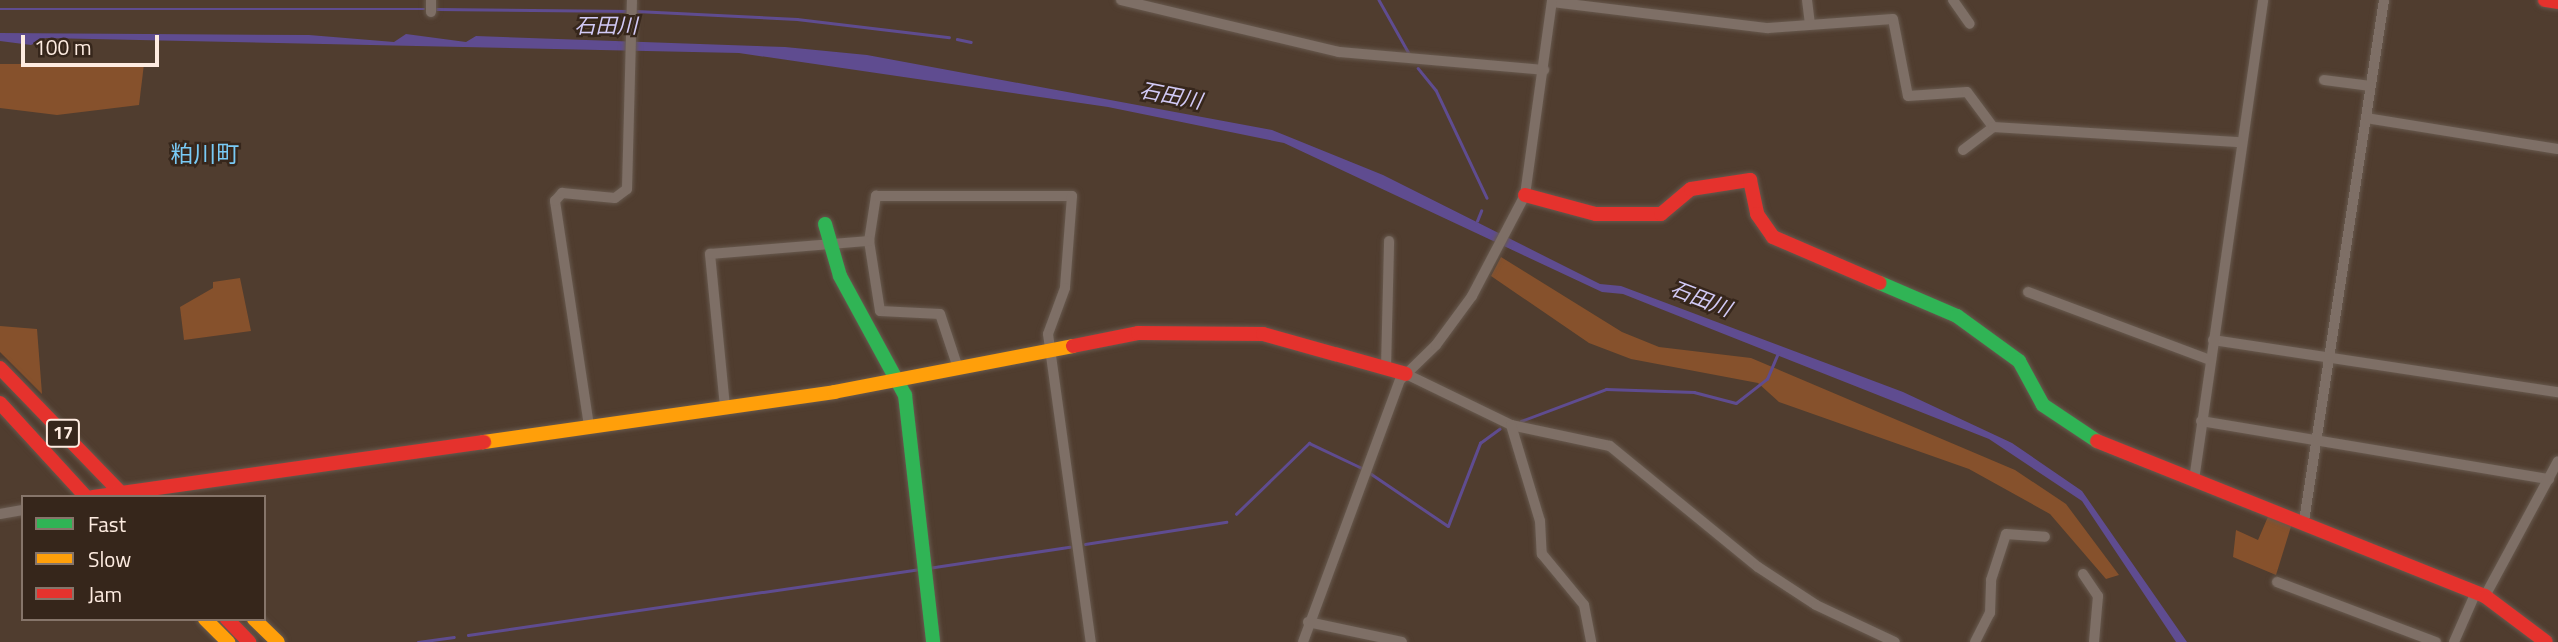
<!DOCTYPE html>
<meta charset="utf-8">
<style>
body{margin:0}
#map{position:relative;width:2558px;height:642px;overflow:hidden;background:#503d2f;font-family:"Titillium Web","Noto Sans JP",sans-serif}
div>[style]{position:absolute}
.green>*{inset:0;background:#86512c}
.water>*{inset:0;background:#5f4c90}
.stream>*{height:2.5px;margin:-1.25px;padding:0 1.25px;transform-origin:1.25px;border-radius:1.25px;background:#5f4c90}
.roads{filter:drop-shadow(0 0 2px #67594e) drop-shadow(0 0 2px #67594e)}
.street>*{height:10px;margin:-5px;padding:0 5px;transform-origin:5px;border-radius:5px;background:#7e6f66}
.fast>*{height:14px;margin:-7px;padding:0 7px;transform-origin:7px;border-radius:7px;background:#30b455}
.slow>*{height:14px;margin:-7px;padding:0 7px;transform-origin:7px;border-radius:7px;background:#ff9f0a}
.jam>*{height:14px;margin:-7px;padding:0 7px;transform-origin:7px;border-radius:7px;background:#e5322d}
span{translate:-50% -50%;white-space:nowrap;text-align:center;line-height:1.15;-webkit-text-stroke:5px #36261b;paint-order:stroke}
.shield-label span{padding:2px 5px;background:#36261b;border:2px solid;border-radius:5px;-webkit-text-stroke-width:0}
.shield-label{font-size:18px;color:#feece1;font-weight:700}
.water-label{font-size:21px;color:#d2caf6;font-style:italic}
.quarter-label{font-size:23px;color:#79caf5}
.legend{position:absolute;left:21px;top:495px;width:245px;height:126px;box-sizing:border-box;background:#36261b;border:2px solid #86756a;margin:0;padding:9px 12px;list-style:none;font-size:21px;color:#feece1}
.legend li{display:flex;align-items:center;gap:14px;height:35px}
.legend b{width:35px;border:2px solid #86756a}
.scale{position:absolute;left:21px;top:35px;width:138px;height:32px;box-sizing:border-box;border:4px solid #feece1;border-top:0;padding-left:9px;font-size:21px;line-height:24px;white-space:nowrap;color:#feece1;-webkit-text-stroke:5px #36261b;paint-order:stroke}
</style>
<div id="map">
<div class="green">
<div style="clip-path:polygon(0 64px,144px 64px,139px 105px,57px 115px,0 108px)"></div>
<div style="clip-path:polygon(1501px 257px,1622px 332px,1659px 347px,1751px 358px,2015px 470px,2066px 504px,2119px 575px,2106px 579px,2050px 514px,1969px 469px,1779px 402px,1758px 383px,1631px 359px,1589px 343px,1491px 276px)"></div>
<div style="clip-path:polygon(240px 278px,251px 331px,184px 340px,180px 307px,213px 288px,213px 282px)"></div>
<div style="clip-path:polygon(0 326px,37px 329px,42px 394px,0 352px)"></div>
<div style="clip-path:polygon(2270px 512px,2293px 520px,2276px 575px,2233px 557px,2236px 530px,2258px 540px)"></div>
</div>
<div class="water">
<div style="clip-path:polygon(0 33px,309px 35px,394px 42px,406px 34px,466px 42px,476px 36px,785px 47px,867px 55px,1272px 130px,1383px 175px,1600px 284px,1621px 286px,1903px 392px,2012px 443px,2082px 491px,2187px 642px,2176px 642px,2082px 501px,1989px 439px,1623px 294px,1602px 292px,1284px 143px,1108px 107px,739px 53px,46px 38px,31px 45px,0 41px)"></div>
</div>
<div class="stream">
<div style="left:1379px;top:0;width:63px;rotate:60.6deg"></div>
<div style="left:0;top:9px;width:424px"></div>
<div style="left:437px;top:9px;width:193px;rotate:0.6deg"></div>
<div style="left:636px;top:11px;width:161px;rotate:2.8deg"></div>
<div style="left:797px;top:19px;width:153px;rotate:6.8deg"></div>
<div style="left:957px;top:39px;width:14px;rotate:12deg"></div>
<div style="left:1418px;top:68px;width:28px;rotate:51deg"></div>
<div style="left:1436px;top:90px;width:119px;rotate:64.7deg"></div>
<div style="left:1477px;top:221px;width:11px;rotate:-68deg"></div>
<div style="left:1521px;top:421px;width:91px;rotate:-20.6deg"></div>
<div style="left:1606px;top:389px;width:88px;rotate:2deg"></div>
<div style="left:1694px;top:392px;width:43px;rotate:14.7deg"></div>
<div style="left:1736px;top:403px;width:39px;rotate:-38deg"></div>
<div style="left:1767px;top:379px;width:28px;rotate:-67deg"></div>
<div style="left:1370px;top:473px;width:94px;rotate:34.2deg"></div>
<div style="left:1448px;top:526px;width:89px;rotate:-68.9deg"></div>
<div style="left:1480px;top:443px;width:24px;rotate:-36deg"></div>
<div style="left:1236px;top:514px;width:102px;rotate:-44.2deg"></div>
<div style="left:1309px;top:443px;width:61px;rotate:25.3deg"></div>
<div style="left:1085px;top:544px;width:143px;rotate:-8.9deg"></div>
<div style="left:928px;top:568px;width:143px;rotate:-8.5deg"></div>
<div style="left:468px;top:635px;width:455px;rotate:-8.3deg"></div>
<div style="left:418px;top:642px;width:36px;rotate:-8deg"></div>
</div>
<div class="roads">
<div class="street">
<div style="left:1121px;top:0;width:224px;rotate:13.4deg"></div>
<div style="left:1339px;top:52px;width:206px;rotate:5deg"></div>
<div style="left:1807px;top:0;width:25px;rotate:83deg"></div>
<div style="left:1953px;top:0;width:29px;rotate:55deg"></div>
<div style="left:1552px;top:2px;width:218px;rotate:6.9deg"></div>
<div style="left:1768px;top:28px;width:125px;rotate:-4.1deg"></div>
<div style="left:1893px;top:19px;width:78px;rotate:79deg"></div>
<div style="left:1908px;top:96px;width:59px;rotate:-3.9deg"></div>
<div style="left:1967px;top:92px;width:44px;rotate:53.4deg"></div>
<div style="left:431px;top:12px;width:12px;rotate:-90deg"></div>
<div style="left:2324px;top:80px;width:46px;rotate:7.4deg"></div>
<div style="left:2366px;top:118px;width:194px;rotate:9.2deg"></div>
<div style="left:1963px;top:150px;width:38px;rotate:-37deg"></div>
<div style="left:1993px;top:127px;width:248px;rotate:3.5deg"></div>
<div style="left:2028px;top:292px;width:194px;rotate:20.5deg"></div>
<div style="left:2213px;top:340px;width:349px;rotate:8.6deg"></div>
<div style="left:958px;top:368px;width:57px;rotate:-108.4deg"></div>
<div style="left:940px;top:314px;width:60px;rotate:-177.1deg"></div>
<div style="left:880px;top:311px;width:71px;rotate:-98.9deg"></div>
<div style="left:869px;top:241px;width:46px;rotate:-81.2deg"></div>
<div style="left:876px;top:196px;width:196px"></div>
<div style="left:1072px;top:196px;width:92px;rotate:94.4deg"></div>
<div style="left:1065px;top:288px;width:49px;rotate:110.3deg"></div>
<div style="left:1048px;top:334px;width:311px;rotate:82.1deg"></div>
<div style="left:1386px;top:368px;width:127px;rotate:-88.6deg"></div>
<div style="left:1406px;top:374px;width:117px;rotate:25.9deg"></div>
<div style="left:1511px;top:425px;width:101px;rotate:12deg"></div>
<div style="left:1610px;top:446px;width:191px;rotate:39.3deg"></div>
<div style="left:1758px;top:567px;width:69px;rotate:33.2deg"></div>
<div style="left:1816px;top:605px;width:87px;rotate:25.1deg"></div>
<div style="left:725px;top:407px;width:154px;rotate:-95.6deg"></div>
<div style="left:710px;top:254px;width:160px;rotate:-4.7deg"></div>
<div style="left:2201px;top:421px;width:353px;rotate:9.5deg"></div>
<div style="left:1511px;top:425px;width:100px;rotate:73.2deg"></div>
<div style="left:1540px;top:521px;width:33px;rotate:87deg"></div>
<div style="left:1542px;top:554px;width:66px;rotate:50.5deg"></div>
<div style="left:1584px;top:605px;width:38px;rotate:79deg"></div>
<div style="left:589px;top:426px;width:228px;rotate:-98.6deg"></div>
<div style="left:555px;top:201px;width:11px;rotate:-49deg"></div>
<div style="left:562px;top:193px;width:53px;rotate:5.4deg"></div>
<div style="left:615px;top:198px;width:15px;rotate:-37deg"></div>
<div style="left:627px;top:189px;width:189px;rotate:-88.5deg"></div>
<div style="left:2194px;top:480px;width:485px;rotate:-81.8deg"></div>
<div style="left:0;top:514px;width:23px;rotate:-10deg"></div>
<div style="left:2304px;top:521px;width:527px;rotate:-81.27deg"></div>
<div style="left:2083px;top:574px;width:27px;rotate:56deg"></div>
<div style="left:2098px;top:596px;width:46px;rotate:95deg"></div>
<div style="left:2277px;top:582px;width:170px;rotate:20.7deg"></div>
<div style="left:2485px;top:596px;width:153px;rotate:-61.6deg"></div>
<div style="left:1308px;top:622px;width:96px;rotate:12deg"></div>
<div style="left:1303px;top:642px;width:279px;rotate:-69.7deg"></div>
<div style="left:1400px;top:380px;width:50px;rotate:-44.2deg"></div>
<div style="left:1436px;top:345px;width:61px;rotate:-53.7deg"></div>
<div style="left:1472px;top:296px;width:114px;rotate:-62.3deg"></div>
<div style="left:1525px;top:195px;width:197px;rotate:-82.1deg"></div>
<div style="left:1975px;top:642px;width:33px;rotate:-63deg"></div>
<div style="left:1990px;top:613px;width:33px;rotate:-88deg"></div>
<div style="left:1991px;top:580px;width:48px;rotate:-71.9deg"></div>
<div style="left:2006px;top:534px;width:39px;rotate:4deg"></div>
<div style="left:2454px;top:642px;width:55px;rotate:-66.3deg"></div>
</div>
<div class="fast">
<div style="left:825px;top:224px;width:54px;rotate:73.9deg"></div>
<div style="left:840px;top:276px;width:136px;rotate:61.4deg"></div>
<div style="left:905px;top:395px;width:249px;rotate:83.5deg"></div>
<div style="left:1880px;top:283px;width:84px;rotate:23.2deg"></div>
<div style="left:1957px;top:316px;width:77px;rotate:36deg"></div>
<div style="left:2019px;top:361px;width:50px;rotate:61.4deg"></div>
<div style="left:2043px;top:405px;width:65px;rotate:33.7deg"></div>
</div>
<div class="slow">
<div style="left:484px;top:442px;width:354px;rotate:-8.1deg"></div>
<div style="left:834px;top:392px;width:243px;rotate:-10.9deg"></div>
<div style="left:205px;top:619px;width:33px;rotate:45deg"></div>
<div style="left:254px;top:619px;width:33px;rotate:44deg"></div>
</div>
<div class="jam">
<div style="left:2545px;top:0;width:13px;rotate:9deg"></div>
<div style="left:1525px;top:195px;width:73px;rotate:15deg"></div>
<div style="left:1596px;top:214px;width:65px"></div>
<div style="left:1661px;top:214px;width:39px;rotate:-40deg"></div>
<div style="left:1691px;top:189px;width:60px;rotate:-8.7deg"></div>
<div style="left:1750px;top:180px;width:35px;rotate:78deg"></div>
<div style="left:1757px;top:214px;width:28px;rotate:55deg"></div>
<div style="left:1773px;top:237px;width:116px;rotate:23.3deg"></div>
<div style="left:1073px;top:346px;width:66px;rotate:-11.3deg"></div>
<div style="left:1138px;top:333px;width:125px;rotate:0.5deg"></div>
<div style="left:1263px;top:334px;width:148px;rotate:15.6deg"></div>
<div style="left:0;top:368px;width:180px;rotate:45.9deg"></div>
<div style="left:0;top:403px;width:127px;rotate:47.5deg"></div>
<div style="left:2097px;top:441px;width:418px;rotate:21.8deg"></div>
<div style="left:2485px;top:596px;width:76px;rotate:37deg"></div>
<div style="left:93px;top:497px;width:395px;rotate:-8deg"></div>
<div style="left:227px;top:619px;width:32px;rotate:46deg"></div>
</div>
</div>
<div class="shield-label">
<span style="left:63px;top:433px">17</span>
</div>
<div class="water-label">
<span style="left:606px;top:25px">石田川</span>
<span style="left:1171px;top:95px;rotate:11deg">石田川</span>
<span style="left:1701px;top:298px;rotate:21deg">石田川</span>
</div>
<div class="quarter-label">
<span style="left:205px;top:154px">粕川町</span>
</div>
<ul class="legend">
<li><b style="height:9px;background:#30b455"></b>Fast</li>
<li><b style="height:9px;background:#ff9f0a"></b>Slow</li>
<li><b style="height:9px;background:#e5322d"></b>Jam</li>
</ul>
<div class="scale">100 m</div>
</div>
